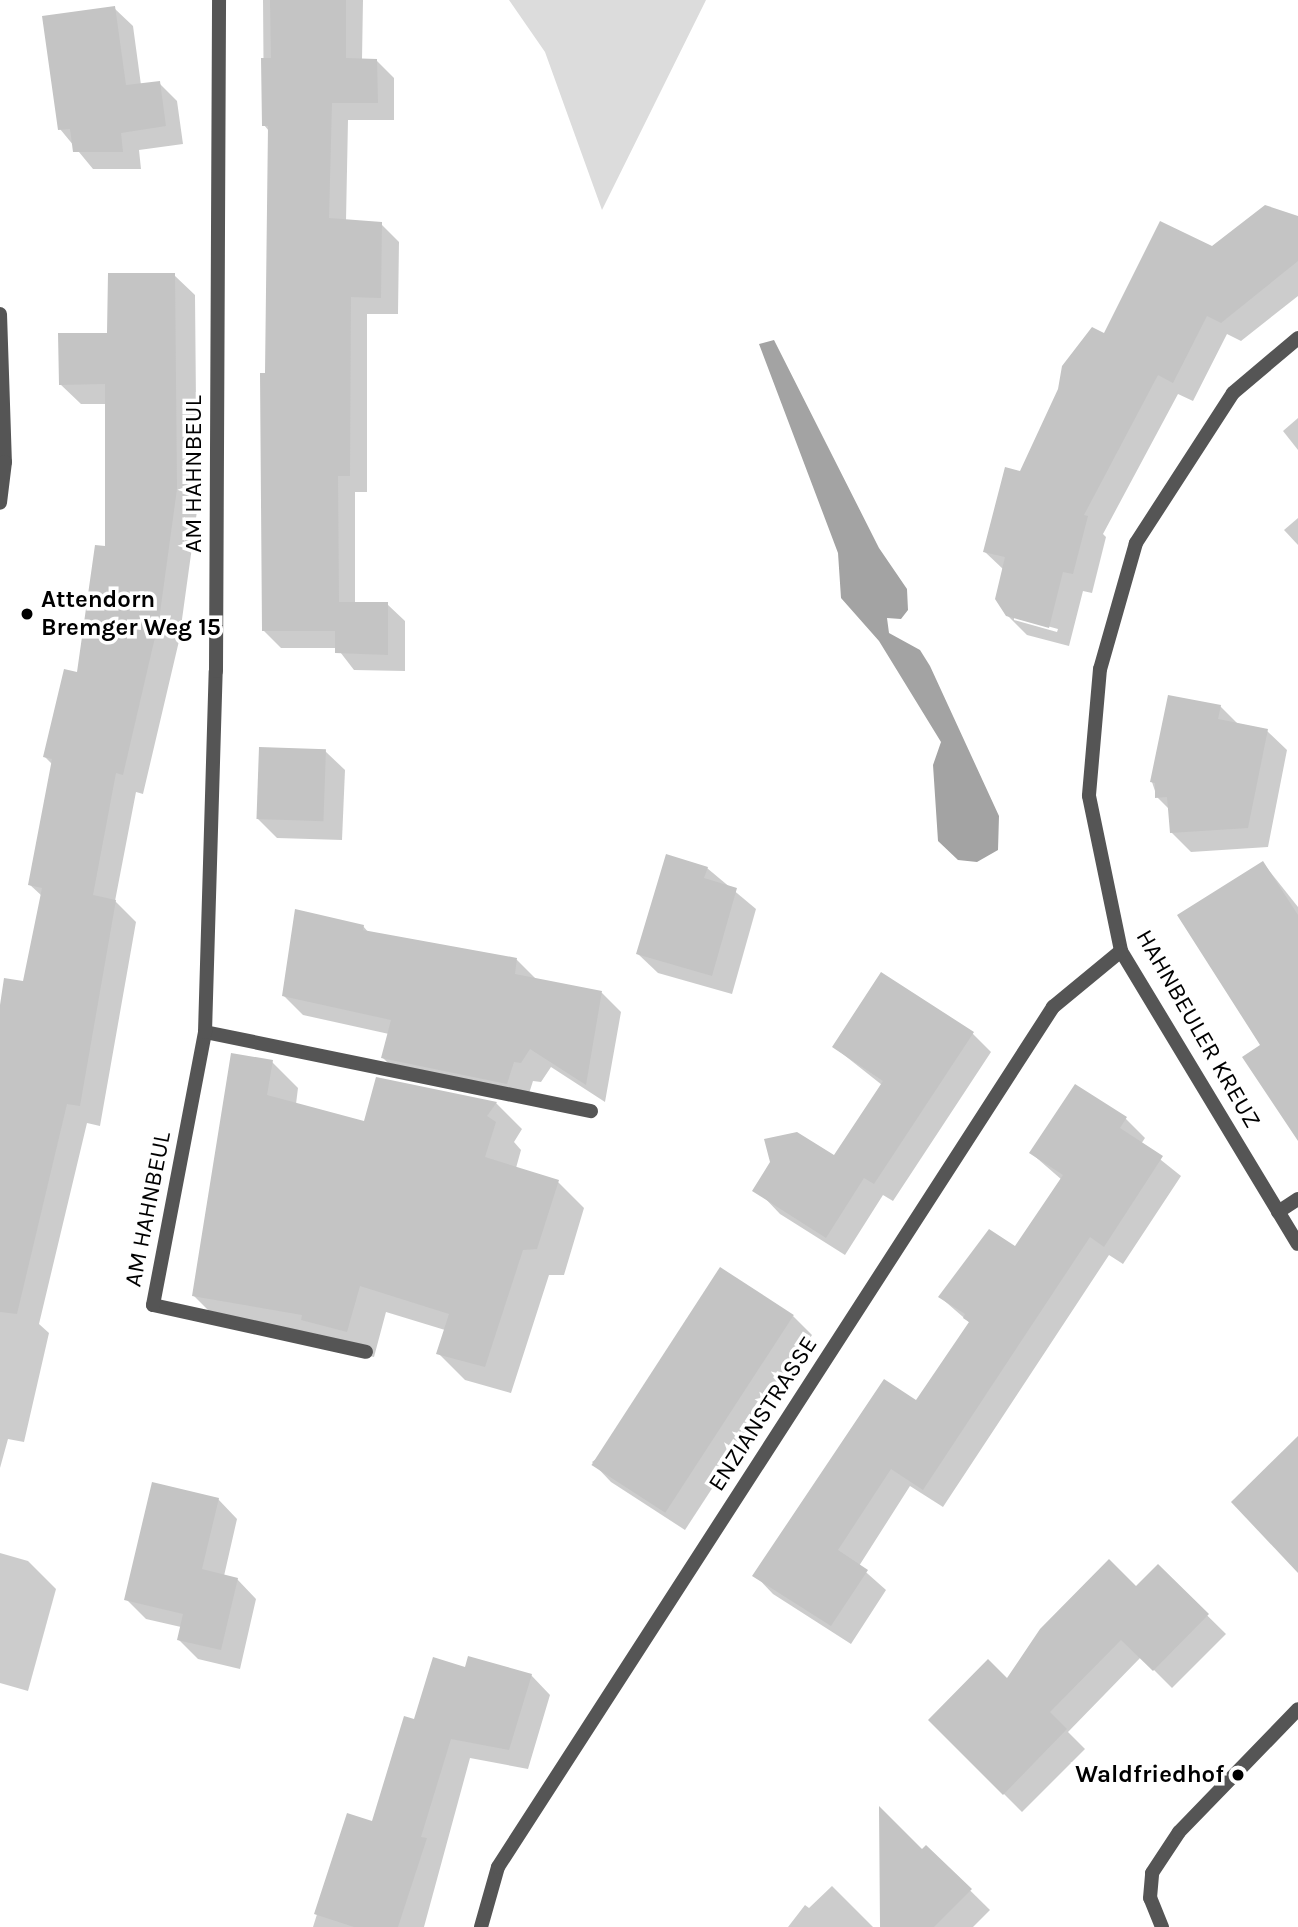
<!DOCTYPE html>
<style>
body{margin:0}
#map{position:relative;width:1298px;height:1927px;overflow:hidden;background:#fff;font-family:Karla,sans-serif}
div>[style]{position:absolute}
.green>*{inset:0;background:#dcdcdc}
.water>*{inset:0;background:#a3a3a3}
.shadow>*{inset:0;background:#0003}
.building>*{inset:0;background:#c4c4c4;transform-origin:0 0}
.lane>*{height:14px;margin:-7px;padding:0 7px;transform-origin:7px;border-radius:7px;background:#555}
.street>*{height:14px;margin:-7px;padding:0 7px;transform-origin:7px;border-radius:7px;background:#555}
.dots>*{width:19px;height:19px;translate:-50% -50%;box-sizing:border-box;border:4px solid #fff;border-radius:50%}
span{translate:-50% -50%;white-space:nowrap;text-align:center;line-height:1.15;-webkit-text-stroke:7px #fff;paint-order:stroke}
.street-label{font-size:24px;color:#000}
.poi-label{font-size:24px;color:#000;font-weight:700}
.left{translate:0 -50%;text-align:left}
.right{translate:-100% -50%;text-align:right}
</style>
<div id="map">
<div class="green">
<div style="clip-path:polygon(509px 0,706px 0,602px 210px,545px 52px)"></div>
</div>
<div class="water">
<div style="clip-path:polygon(774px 340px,879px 548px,907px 589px,908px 610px,901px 619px,887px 618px,889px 633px,920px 650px,930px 666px,999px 816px,998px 850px,977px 862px,958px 860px,938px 841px,933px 765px,941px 742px,879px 641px,841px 598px,838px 553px,759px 344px)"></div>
</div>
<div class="shadow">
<div style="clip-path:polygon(263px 0,363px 0,362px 60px,377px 61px,394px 78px,394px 120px,348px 120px,346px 221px,381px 224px,399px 242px,398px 314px,367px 314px,367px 492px,355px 492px,355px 604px,387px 604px,405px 621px,405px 671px,354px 670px,337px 648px,281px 648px,264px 631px,269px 131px,264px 125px)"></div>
<div style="clip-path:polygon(114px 8px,133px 26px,141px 85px,159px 83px,177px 101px,183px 144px,139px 150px,141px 169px,93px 169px,60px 129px)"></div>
<div style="clip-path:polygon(evenodd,1298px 217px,1298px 296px,1241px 341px,1227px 334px,1193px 401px,1178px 394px,1103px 534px,1106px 537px,1092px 593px,1083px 591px,1069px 646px,1027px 635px,1007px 615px,1004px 570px,985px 552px,1021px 473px,1105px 336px,1213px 248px,1298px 217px,1014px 617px,1058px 629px,1057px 632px,1014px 620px,1014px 617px)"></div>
<div style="clip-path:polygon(174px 275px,195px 295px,197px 511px,179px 641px,143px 794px,136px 792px,115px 901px,136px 922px,100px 1126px,87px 1123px,39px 1324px,49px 1333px,24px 1442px,8px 1439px,0 1468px,0 1015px,24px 983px,42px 896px,29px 884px,53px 765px,45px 757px,79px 674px,107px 548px,107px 404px,81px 404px,60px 384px)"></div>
<div style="clip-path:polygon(1298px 418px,1298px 450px,1283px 431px)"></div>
<div style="clip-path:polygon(1298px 518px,1298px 545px,1284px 530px)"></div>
<div style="clip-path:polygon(1220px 706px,1239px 725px,1267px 731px,1287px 750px,1268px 847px,1191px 852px,1171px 832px,1170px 810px,1157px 797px,1152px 782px)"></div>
<div style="clip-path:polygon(325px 751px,345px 770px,342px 840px,277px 838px,257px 818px)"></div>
<div style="clip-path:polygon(1263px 863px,1298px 907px,1298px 1138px,1262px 1045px)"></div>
<div style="clip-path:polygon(707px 868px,756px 909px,732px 994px,658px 973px,638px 954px)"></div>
<div style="clip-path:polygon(363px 926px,369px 933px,517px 960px,536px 979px,602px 993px,621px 1012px,605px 1102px,551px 1067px,541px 1082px,533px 1081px,526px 1103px,402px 1077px,383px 1058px,389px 1034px,303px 1015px,284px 996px)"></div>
<div style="clip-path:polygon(972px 1033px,991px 1052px,893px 1201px,883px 1195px,845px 1255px,780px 1214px,762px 1195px,835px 1158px,882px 1085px,834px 1047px)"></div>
<div style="clip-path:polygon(272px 1062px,298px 1088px,296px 1104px,366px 1123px,496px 1103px,522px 1129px,514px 1142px,521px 1150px,516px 1168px,558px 1182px,584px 1208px,564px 1275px,549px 1275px,511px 1393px,465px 1380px,438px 1353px,445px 1330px,386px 1312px,374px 1357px,220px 1322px,194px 1296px)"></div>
<div style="clip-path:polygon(1075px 1086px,1126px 1119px,1145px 1138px,1141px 1144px,1181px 1176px,1123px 1264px,1109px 1255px,943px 1507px,910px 1486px,859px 1566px,886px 1590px,851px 1644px,773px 1594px,755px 1575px,917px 1402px,970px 1323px,940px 1297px,1016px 1248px,1062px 1180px,1031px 1153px)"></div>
<div style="clip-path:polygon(793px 1316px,812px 1335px,685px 1530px,611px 1482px,592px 1462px)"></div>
<div style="clip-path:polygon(218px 1499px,237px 1519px,224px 1576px,237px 1579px,256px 1599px,240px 1669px,198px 1659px,178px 1639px,181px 1627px,146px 1619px,126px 1599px)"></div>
<div style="clip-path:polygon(0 1553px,28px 1561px,56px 1589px,28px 1691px,0 1683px)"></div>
<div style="clip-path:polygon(1158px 1567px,1226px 1634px,1172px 1688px,1141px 1657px,1068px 1732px,1085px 1749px,1022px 1812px,930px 1720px,1007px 1681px,1136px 1589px)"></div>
<div style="clip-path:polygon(466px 1669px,531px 1675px,550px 1695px,528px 1769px,470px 1758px,424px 1927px,313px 1927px,348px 1815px,373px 1823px,415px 1721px)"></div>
<div style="clip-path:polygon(926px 1847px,990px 1910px,973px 1927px,887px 1927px)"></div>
<div style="clip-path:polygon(832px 1886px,873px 1927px,788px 1927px,805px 1905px,809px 1908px)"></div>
</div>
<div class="building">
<div style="clip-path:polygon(270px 0,346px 0,346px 58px,377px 59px,378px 103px,332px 103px,329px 218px,382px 222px,381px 298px,351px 297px,350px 476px,338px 476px,339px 602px,388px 602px,388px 655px,335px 653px,335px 631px,262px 631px,260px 373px,265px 373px,268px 126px,262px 126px,261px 58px,271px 58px)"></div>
<div style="clip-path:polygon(115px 6px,126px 85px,160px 81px,166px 126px,121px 133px,123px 152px,73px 152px,70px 129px,58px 130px,42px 16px)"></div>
<div style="clip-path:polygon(1265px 205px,1298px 216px,1298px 261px,1221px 323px,1207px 316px,1173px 383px,1158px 375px,1084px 515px,1088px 516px,1073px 574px,1063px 572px,1049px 628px,1006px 616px,995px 599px,1005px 557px,983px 552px,1005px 467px,1020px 471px,1058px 389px,1062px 366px,1092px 327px,1104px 333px,1160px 221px,1212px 246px)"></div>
<div style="clip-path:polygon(108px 273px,175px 273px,177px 489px,159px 620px,123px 775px,116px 773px,93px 895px,116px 900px,80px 1106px,67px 1104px,17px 1314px,0 1312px,0 1005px,4px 978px,23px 981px,42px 888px,28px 885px,52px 759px,43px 757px,64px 669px,77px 672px,95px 545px,105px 546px,105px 384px,59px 385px,58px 333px,107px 333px)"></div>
<div style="clip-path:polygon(1168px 695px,1221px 705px,1218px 719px,1268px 729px,1248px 828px,1170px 833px,1167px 797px,1155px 798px,1155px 783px,1150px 782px)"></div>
<div style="left:259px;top:747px;width:67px;height:72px;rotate:2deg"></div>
<div style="clip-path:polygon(666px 854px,708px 867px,704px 878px,737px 888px,712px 976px,636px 954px)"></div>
<div style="clip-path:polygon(1263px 861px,1298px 915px,1298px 1141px,1242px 1057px,1260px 1045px,1177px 915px)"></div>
<div style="clip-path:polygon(295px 909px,364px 925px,363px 930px,517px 958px,515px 974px,602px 991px,586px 1085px,530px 1049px,521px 1063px,514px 1062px,507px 1084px,381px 1058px,391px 1020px,282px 996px)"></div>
<div style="clip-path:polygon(881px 972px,974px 1032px,874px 1184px,864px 1178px,826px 1238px,752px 1191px,770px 1162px,764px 1139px,797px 1132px,834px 1155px,883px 1081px,832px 1047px)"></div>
<div style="clip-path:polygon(231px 1053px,273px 1060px,267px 1095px,364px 1121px,376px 1077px,497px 1102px,487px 1116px,496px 1122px,485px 1157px,559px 1180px,537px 1249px,523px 1250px,485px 1367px,436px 1354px,449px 1314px,360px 1286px,347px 1332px,301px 1320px,302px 1315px,192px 1296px)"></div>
<div style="clip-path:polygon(1075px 1084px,1127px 1117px,1120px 1128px,1163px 1156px,1104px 1247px,1090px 1237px,923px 1490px,891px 1469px,838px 1550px,868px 1570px,831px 1626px,752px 1576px,884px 1379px,916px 1400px,969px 1322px,963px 1318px,965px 1314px,938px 1297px,989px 1229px,1015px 1246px,1063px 1175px,1029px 1153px)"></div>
<div style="left:720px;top:1267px;width:88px;height:236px;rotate:33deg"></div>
<div style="clip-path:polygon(1298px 1436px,1298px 1573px,1231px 1502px)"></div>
<div style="clip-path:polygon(152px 1482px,219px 1498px,202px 1569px,238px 1578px,221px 1650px,177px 1640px,183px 1614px,124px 1600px)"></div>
<div style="clip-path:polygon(1109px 1559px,1136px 1586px,1158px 1564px,1209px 1614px,1153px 1671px,1121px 1640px,1050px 1712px,1067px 1729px,1003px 1795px,928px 1720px,988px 1659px,1007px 1678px,1040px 1629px)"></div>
<div style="clip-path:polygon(468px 1656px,532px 1674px,509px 1750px,451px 1739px,421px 1837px,427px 1838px,398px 1927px,354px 1927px,314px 1914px,347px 1813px,372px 1821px,404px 1716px,414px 1719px,433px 1657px,465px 1667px)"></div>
<div style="clip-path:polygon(879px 1806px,922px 1849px,926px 1845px,972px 1889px,934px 1927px,880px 1927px)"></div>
</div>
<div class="lane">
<div style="left:205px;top:1032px;width:394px;rotate:11.6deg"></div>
<div style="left:1278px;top:1212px;width:24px;rotate:-33deg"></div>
<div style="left:153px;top:1305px;width:218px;rotate:12.4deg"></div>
</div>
<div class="street">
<div style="left:0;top:314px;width:148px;rotate:88.1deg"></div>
<div style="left:5px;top:462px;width:41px;rotate:97deg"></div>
<div style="left:1298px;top:338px;width:85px;rotate:139.8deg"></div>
<div style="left:1233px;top:393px;width:179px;rotate:122.9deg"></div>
<div style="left:1136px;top:543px;width:131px;rotate:105.9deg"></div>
<div style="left:1100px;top:669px;width:127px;rotate:95deg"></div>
<div style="left:1089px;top:796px;width:158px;rotate:78.3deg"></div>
<div style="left:1121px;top:951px;width:342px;rotate:58.9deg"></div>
<div style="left:153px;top:1305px;width:278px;rotate:-79.2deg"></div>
<div style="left:205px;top:1032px;width:361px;rotate:-88.3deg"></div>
<div style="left:216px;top:671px;width:671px;rotate:-89.74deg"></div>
<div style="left:481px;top:1927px;width:62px;rotate:-74.2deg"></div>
<div style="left:498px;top:1867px;width:1024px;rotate:-57.16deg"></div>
<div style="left:1053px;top:1007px;width:88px;rotate:-39.5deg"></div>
<div style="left:1162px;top:1927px;width:31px;rotate:-112deg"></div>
<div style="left:1150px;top:1898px;width:25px;rotate:-85deg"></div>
<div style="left:1152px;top:1873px;width:49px;rotate:-56.6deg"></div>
<div style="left:1179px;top:1832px;width:171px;rotate:-45.9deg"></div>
</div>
<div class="dots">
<div style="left:27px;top:614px;background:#000"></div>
<div style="left:1238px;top:1775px;background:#000"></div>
</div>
<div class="street-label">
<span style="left:194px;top:474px;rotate:-90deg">AM HAHNBEUL</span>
<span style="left:1198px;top:1029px;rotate:60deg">HAHNBEULER KREUZ</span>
<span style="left:148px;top:1209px;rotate:-79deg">AM HAHNBEUL</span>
<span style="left:763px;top:1414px;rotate:-57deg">ENZIANSTRASSE</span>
</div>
<div class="poi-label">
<span class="left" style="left:41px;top:614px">Attendorn<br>Bremger Weg 15</span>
<span class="right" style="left:1224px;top:1775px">Waldfriedhof</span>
</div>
</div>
